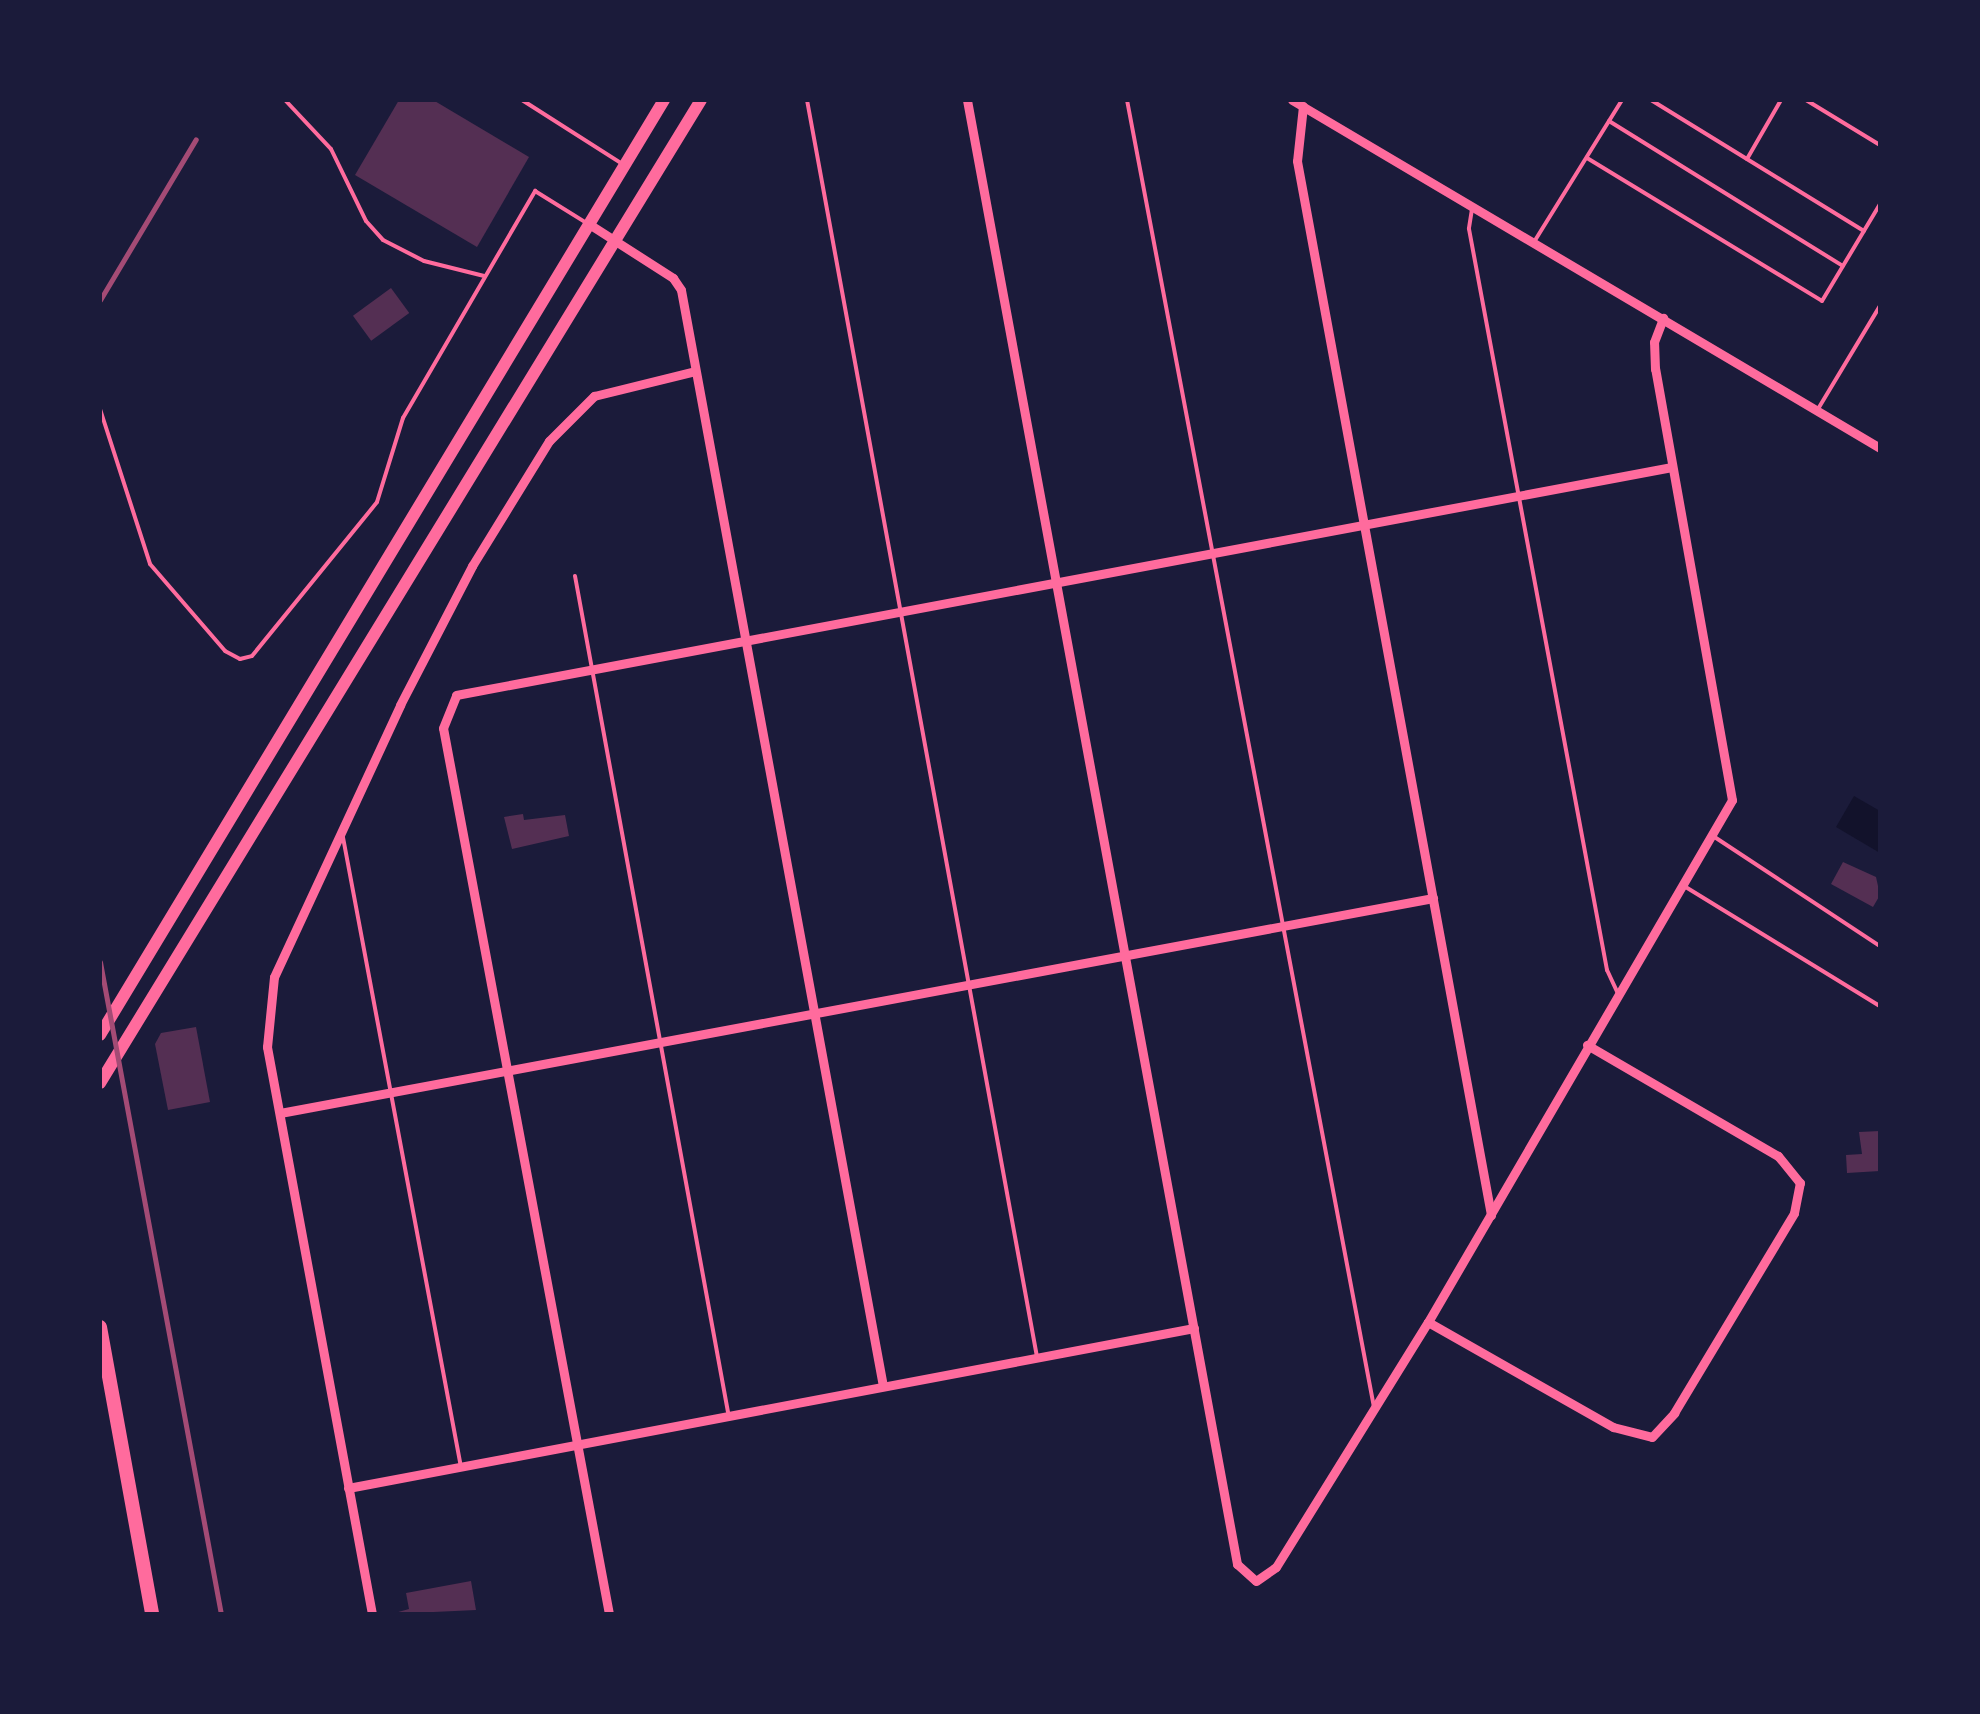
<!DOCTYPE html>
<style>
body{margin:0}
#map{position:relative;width:1980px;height:1714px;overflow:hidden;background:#1b1b3a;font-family:"Source Sans 3",sans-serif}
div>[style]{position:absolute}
.water>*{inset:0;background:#12122b}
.building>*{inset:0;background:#542f53;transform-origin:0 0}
.service>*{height:4px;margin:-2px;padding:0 2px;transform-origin:2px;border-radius:2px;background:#ff6b9d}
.minor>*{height:9px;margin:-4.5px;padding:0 4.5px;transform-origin:4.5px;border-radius:4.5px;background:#ff6b9d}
.secondary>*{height:12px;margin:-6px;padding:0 6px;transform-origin:6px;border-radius:6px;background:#ff6b9d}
.primary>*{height:14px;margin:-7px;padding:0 7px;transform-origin:7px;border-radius:7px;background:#ff6b9d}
.rail>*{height:5px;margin:-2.5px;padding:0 2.5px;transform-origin:2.5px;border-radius:2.5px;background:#a44b75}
span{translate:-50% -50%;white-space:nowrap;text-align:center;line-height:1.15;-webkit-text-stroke:8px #1b1b3a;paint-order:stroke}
.frame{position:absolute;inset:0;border:102px solid #1b1b3a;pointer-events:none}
</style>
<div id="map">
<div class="water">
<div style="clip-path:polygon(1854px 796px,1880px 811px,1880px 853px,1836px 827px)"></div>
</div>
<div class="building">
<div style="clip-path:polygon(399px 100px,433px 100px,529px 157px,477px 247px,355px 175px)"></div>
<div style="left:391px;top:288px;width:31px;height:47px;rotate:54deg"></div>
<div style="clip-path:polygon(523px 814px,524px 820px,565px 815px,569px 836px,512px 849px,504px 817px)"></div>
<div style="clip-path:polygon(1843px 862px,1876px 877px,1880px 895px,1873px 907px,1831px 884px)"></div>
<div style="clip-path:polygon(196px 1027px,210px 1102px,168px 1110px,155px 1044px,161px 1033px)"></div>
<div style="clip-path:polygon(1880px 1131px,1880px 1171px,1847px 1173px,1846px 1155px,1862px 1154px,1859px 1132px)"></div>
<div style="clip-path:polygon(471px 1581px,476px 1610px,391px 1614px,409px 1609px,406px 1593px)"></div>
</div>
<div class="service">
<div style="left:285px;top:100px;width:67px;rotate:46.8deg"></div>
<div style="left:331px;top:149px;width:80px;rotate:64.1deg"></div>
<div style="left:366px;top:221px;width:25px;rotate:48deg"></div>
<div style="left:383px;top:240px;width:46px;rotate:27.1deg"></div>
<div style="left:424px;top:261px;width:62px;rotate:14deg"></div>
<div style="left:522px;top:100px;width:117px;rotate:32.5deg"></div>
<div style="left:807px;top:100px;width:1278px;rotate:79.63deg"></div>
<div style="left:1127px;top:100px;width:1330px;rotate:79.3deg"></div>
<div style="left:1651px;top:100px;width:250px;rotate:31.6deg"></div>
<div style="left:1806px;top:100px;width:87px;rotate:31.3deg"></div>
<div style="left:1609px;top:121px;width:275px;rotate:31.8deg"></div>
<div style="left:1587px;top:158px;width:275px;rotate:31.3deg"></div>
<div style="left:1822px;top:301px;width:113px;rotate:-59.1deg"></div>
<div style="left:1747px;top:159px;width:68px;rotate:-60deg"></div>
<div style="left:1472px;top:209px;width:20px;rotate:99deg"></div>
<div style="left:1469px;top:229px;width:754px;rotate:79.45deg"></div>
<div style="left:1607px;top:970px;width:26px;rotate:65deg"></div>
<div style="left:1534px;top:242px;width:167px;rotate:-58.2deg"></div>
<div style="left:100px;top:409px;width:163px;rotate:72.1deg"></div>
<div style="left:150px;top:564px;width:115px;rotate:49.2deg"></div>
<div style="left:225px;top:651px;width:17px;rotate:28deg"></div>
<div style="left:240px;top:659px;width:12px;rotate:-14deg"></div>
<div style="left:252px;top:656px;width:198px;rotate:-50.9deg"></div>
<div style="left:377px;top:502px;width:88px;rotate:-72.8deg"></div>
<div style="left:403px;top:418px;width:263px;rotate:-59.8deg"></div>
<div style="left:535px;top:191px;width:59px;rotate:31.8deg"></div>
<div style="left:1818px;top:409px;width:120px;rotate:-59deg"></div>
<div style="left:575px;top:576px;width:850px;rotate:79.63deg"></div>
<div style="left:342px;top:832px;width:646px;rotate:79.39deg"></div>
<div style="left:1713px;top:836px;width:200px;rotate:33.4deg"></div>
<div style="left:1684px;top:886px;width:230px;rotate:31.5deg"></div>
</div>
<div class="minor">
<div style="left:967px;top:100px;width:1489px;rotate:79.55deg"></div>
<div style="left:1237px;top:1564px;width:25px;rotate:42deg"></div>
<div style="left:1256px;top:1581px;width:24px;rotate:-35deg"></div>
<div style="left:1276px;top:1567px;width:288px;rotate:-58.2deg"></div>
<div style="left:1428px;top:1322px;width:604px;rotate:-59.78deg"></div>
<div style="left:1732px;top:800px;width:438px;rotate:-100.1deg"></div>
<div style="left:1655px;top:369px;width:27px;rotate:-92deg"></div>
<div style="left:1654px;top:342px;width:26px;rotate:-69deg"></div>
<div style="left:1292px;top:100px;width:683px;rotate:30.62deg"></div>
<div style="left:1303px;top:106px;width:55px;rotate:96.2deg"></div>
<div style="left:1297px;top:161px;width:1072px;rotate:79.57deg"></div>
<div style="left:589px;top:224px;width:100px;rotate:32.7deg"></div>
<div style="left:673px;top:278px;width:14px;rotate:56deg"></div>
<div style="left:681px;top:290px;width:1114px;rotate:79.56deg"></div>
<div style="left:280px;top:1113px;width:1173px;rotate:-10.56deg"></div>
<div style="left:1428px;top:1322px;width:213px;rotate:29.6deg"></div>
<div style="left:1613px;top:1427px;width:40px;rotate:14.4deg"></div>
<div style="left:1652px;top:1437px;width:33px;rotate:-47deg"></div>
<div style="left:1674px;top:1413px;width:233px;rotate:-59deg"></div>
<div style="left:1794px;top:1213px;width:31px;rotate:-79deg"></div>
<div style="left:1800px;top:1183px;width:35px;rotate:-129deg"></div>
<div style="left:1778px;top:1156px;width:221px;rotate:-149.8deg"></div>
<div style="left:348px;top:1488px;width:861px;rotate:-10.71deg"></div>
<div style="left:372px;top:1614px;width:577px;rotate:-100.49deg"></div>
<div style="left:267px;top:1047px;width:70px;rotate:-84.3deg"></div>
<div style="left:274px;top:977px;width:300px;rotate:-65.1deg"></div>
<div style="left:400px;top:705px;width:157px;rotate:-62.6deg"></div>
<div style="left:472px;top:566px;width:147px;rotate:-58.4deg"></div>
<div style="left:549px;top:441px;width:64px;rotate:-45deg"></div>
<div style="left:594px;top:396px;width:104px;rotate:-13.9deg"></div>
<div style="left:609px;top:1614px;width:901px;rotate:-100.61deg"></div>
<div style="left:443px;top:728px;width:35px;rotate:-68deg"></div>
<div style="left:456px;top:695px;width:1237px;rotate:-10.62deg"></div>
</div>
<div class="secondary">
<div style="left:100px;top:1035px;width:1092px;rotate:-58.9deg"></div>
<div style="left:100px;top:1083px;width:1152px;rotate:-58.56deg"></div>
</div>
<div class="primary">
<div style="left:100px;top:1327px;width:292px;rotate:79.7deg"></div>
</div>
<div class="rail">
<div style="left:100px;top:300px;width:187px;rotate:-59.2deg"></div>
<div style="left:100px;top:962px;width:663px;rotate:79.49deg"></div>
</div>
<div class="frame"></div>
</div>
